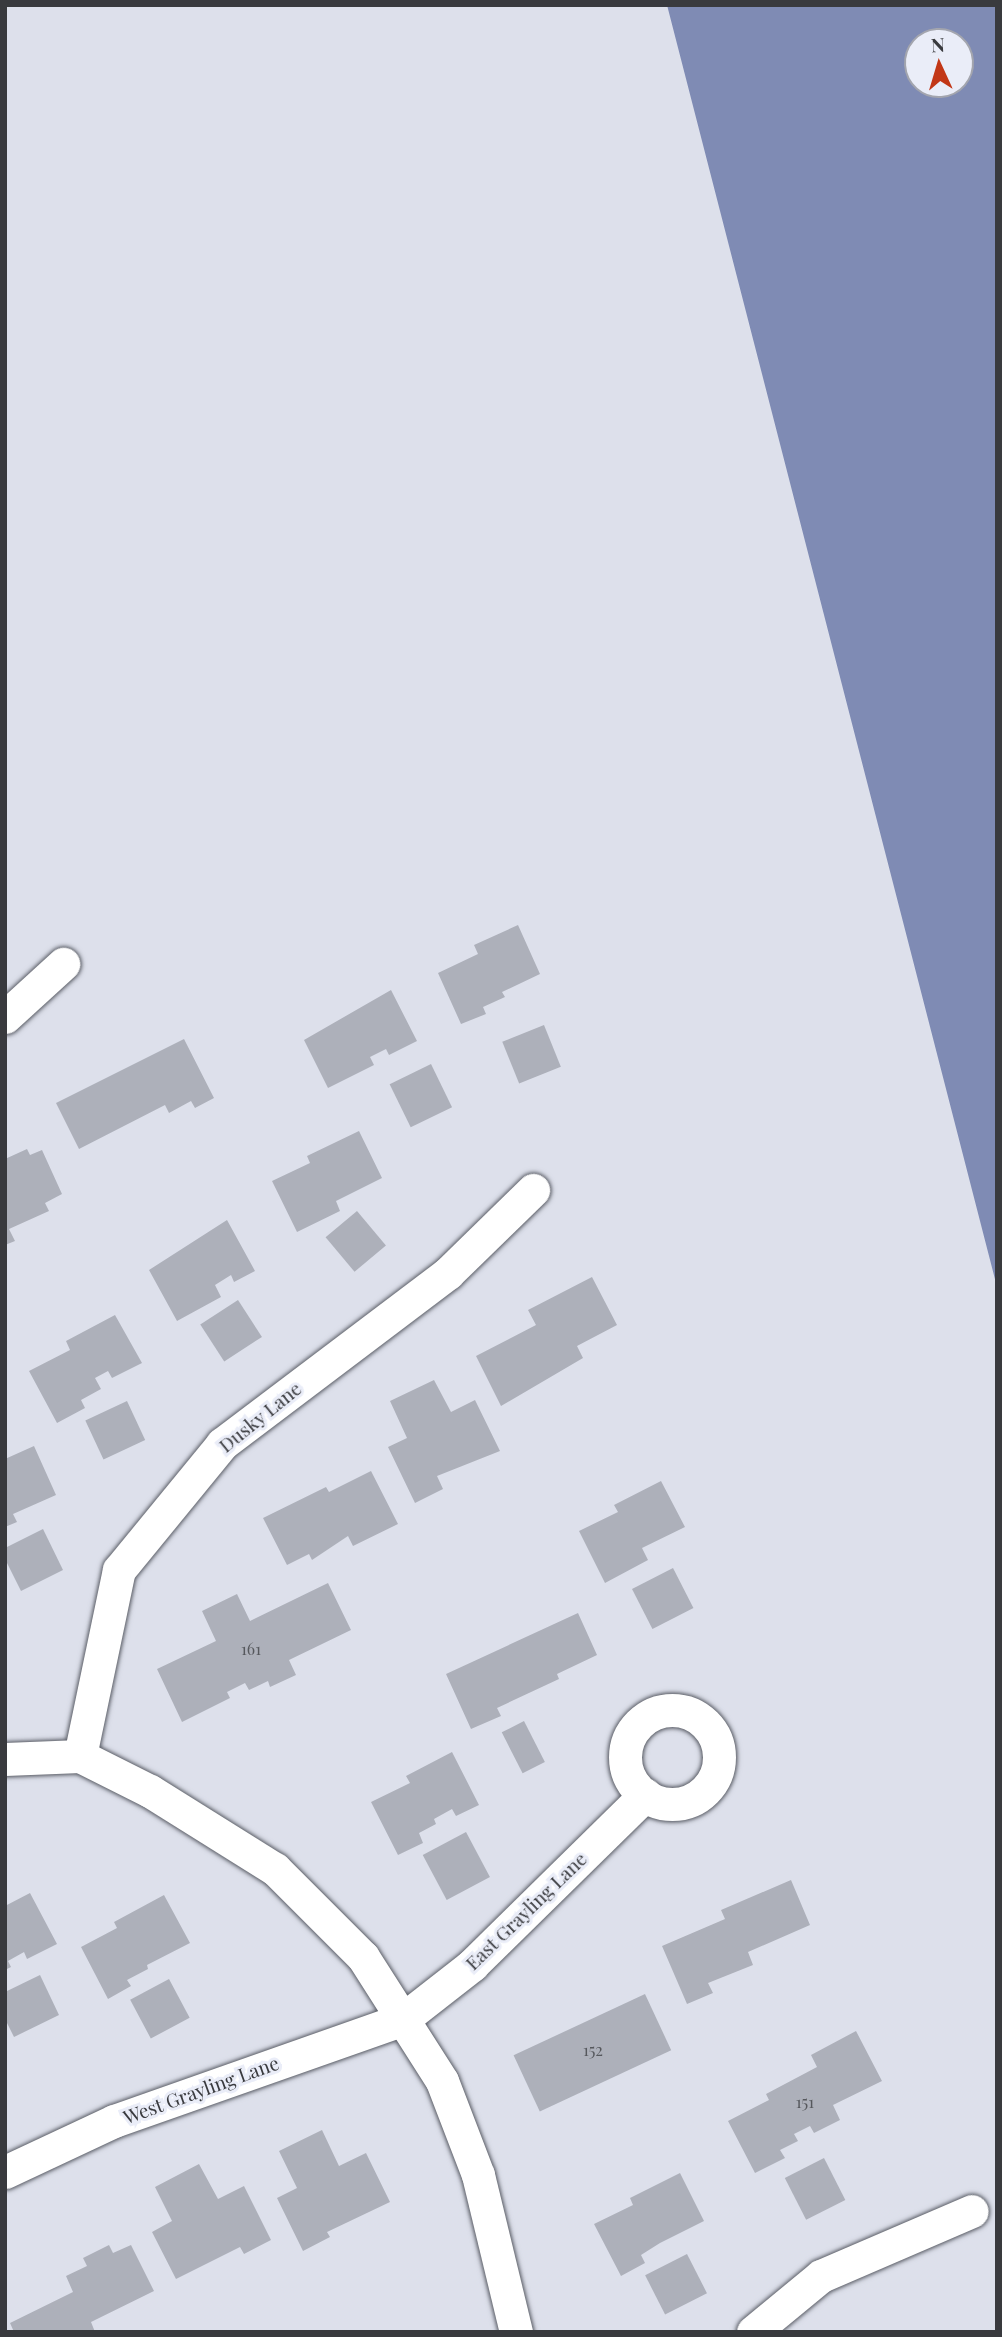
<!DOCTYPE html>
<style>
body{margin:0}
#map{position:relative;width:1002px;height:2337px;overflow:hidden;background:#dde0eb;font-family:"Playfair Display",serif}
div>[style]{position:absolute}
.water>*{inset:0;background:#7f8bb4}
.building>*{inset:0;background:#adb0ba;transform-origin:0 0}
.roads{filter:drop-shadow(0 0 2px #5a5d66) drop-shadow(0 0 2px #5a5d66)}
.street>*{height:33px;margin:-16.5px;padding:0 16.5px;transform-origin:16.5px;border-radius:16.5px;background:#fff}
.street>.ring{margin:-16.5px;padding:0;box-sizing:content-box;background:none;border:33px solid #fff;border-radius:50%}
span{translate:-50% -50%;white-space:nowrap;text-align:center;line-height:1.15;-webkit-text-stroke:6px #eaedf8;paint-order:stroke}
.number-label{font-size:16px;color:#56585d}
.number-label span{-webkit-text-stroke-width:0}
.street-label{font-size:19px;color:#393a3e}
.frame{position:absolute;inset:0;border:7px solid #393a3e;pointer-events:none}
.north{position:absolute;left:904px;top:28px;width:70px;height:70px;box-sizing:border-box;background:#eaedf8;border:2px solid #a3a5ae;border-radius:50%;rotate:356deg;font-size:19px;font-weight:700;line-height:28px;text-align:center;color:#393a3e}
.north::after{content:'';display:block;margin:auto;width:24px;height:32px;background:#c23717;clip-path:polygon(50% 0,100% 100%,50% 72%,0 100%)}
</style>
<div id="map">
<div class="water">
<div style="clip-path:polygon(evenodd,667px 5px,997px 5px,997px 1287px,667px 5px,918px 42px,960px 42px,960px 84px,918px 84px,918px 42px)"></div>
</div>
<div class="building">
<div style="clip-path:polygon(518px 925px,540px 974px,502px 992px,505px 997px,483px 1007px,486px 1014px,461px 1024px,438px 973px,478px 954px,474px 945px)"></div>
<div style="clip-path:polygon(391px 990px,417px 1041px,389px 1055px,386px 1049px,370px 1057px,374px 1065px,328px 1088px,304px 1040px)"></div>
<div style="left:544px;top:1025px;width:45px;height:45px;rotate:68deg"></div>
<div style="clip-path:polygon(184px 1039px,214px 1098px,195px 1108px,191px 1101px,169px 1113px,165px 1105px,79px 1149px,56px 1103px)"></div>
<div style="left:431px;top:1064px;width:48px;height:46px;rotate:64deg"></div>
<div style="clip-path:polygon(359px 1131px,382px 1178px,336px 1201px,340px 1211px,297px 1232px,272px 1181px,310px 1163px,307px 1156px)"></div>
<div style="clip-path:polygon(27px 1149px,30px 1155px,42px 1150px,62px 1194px,45px 1203px,49px 1211px,9px 1229px,15px 1241px,5px 1245px,5px 1159px)"></div>
<div style="left:357px;top:1211px;width:45px;height:41px;rotate:50deg"></div>
<div style="clip-path:polygon(227px 1220px,255px 1271px,234px 1282px,231px 1275px,215px 1285px,221px 1297px,177px 1321px,149px 1270px)"></div>
<div style="clip-path:polygon(592px 1277px,617px 1325px,577px 1346px,583px 1358px,501px 1406px,476px 1356px,536px 1325px,528px 1310px)"></div>
<div style="left:238px;top:1300px;width:44px;height:45px;rotate:57deg"></div>
<div style="clip-path:polygon(115px 1315px,142px 1363px,112px 1378px,108px 1371px,95px 1378px,101px 1389px,81px 1400px,85px 1408px,57px 1423px,29px 1371px,70px 1350px,66px 1341px)"></div>
<div style="clip-path:polygon(434px 1380px,451px 1412px,475px 1400px,500px 1451px,437px 1476px,443px 1489px,415px 1503px,388px 1447px,407px 1438px,390px 1401px)"></div>
<div style="left:127px;top:1401px;width:43px;height:46px;rotate:65deg"></div>
<div style="clip-path:polygon(34px 1446px,56px 1495px,13px 1514px,17px 1522px,5px 1527px,5px 1459px)"></div>
<div style="clip-path:polygon(371px 1471px,398px 1524px,353px 1546px,348px 1536px,312px 1560px,309px 1554px,287px 1565px,263px 1518px,326px 1487px,329px 1492px)"></div>
<div style="clip-path:polygon(661px 1481px,685px 1527px,642px 1548px,648px 1560px,605px 1583px,579px 1531px,618px 1512px,614px 1505px)"></div>
<div style="clip-path:polygon(43px 1529px,63px 1570px,21px 1591px,5px 1559px,5px 1548px)"></div>
<div style="left:673px;top:1568px;width:45px;height:46px;rotate:63deg"></div>
<div style="clip-path:polygon(328px 1583px,351px 1630px,289px 1660px,296px 1675px,270px 1687px,268px 1681px,249px 1690px,245px 1683px,227px 1692px,230px 1698px,182px 1722px,157px 1669px,216px 1641px,202px 1611px,237px 1594px,250px 1621px)"></div>
<div style="clip-path:polygon(578px 1613px,597px 1655px,557px 1674px,559px 1679px,497px 1708px,501px 1716px,471px 1729px,446px 1674px)"></div>
<div style="left:524px;top:1721px;width:46px;height:25px;rotate:63deg"></div>
<div style="clip-path:polygon(452px 1752px,479px 1805px,456px 1816px,452px 1809px,434px 1819px,436px 1824px,419px 1833px,423px 1843px,398px 1855px,371px 1802px,410px 1783px,406px 1776px)"></div>
<div style="left:466px;top:1832px;width:51px;height:49px;rotate:62deg"></div>
<div style="clip-path:polygon(791px 1880px,810px 1925px,748px 1952px,753px 1965px,708px 1983px,713px 1993px,687px 2004px,662px 1946px,725px 1919px,721px 1910px)"></div>
<div style="clip-path:polygon(30px 1893px,57px 1944px,27px 1959px,24px 1952px,8px 1961px,11px 1967px,5px 1970px,5px 1906px)"></div>
<div style="clip-path:polygon(164px 1895px,190px 1943px,147px 1965px,148px 1969px,127px 1980px,131px 1986px,108px 1999px,81px 1947px,117px 1928px,114px 1922px)"></div>
<div style="clip-path:polygon(40px 1975px,59px 2015px,14px 2037px,5px 2019px,5px 1992px)"></div>
<div style="left:169px;top:1979px;width:44px;height:44px;rotate:62deg"></div>
<div style="left:645px;top:1994px;width:62px;height:145px;rotate:65deg"></div>
<div style="clip-path:polygon(856px 2031px,882px 2081px,833px 2105px,840px 2120px,814px 2133px,810px 2126px,794px 2134px,798px 2141px,780px 2150px,785px 2158px,755px 2173px,728px 2121px,769px 2100px,766px 2094px,817px 2067px,811px 2055px)"></div>
<div style="clip-path:polygon(322px 2130px,339px 2166px,366px 2153px,390px 2202px,327px 2232px,330px 2237px,303px 2251px,277px 2198px,297px 2188px,279px 2151px)"></div>
<div style="left:824px;top:2158px;width:47px;height:44px;rotate:63deg"></div>
<div style="clip-path:polygon(199px 2164px,218px 2199px,244px 2186px,271px 2240px,244px 2254px,240px 2247px,176px 2279px,152px 2232px,172px 2221px,155px 2187px)"></div>
<div style="clip-path:polygon(680px 2173px,704px 2221px,660px 2243px,641px 2255px,645px 2263px,621px 2276px,594px 2224px,633px 2205px,630px 2198px)"></div>
<div style="clip-path:polygon(109px 2245px,113px 2253px,131px 2245px,154px 2291px,91px 2322px,95px 2332px,14px 2332px,10px 2323px,73px 2292px,66px 2276px,87px 2266px,83px 2258px)"></div>
<div style="left:687px;top:2254px;width:44px;height:47px;rotate:63deg"></div>
</div>
<div class="roads">
<div class="street">
<div style="left:5px;top:1017px;width:79px;rotate:-42.4deg"></div>
<div class="ring" style="left:625px;top:1710px;width:61px;height:61px"></div>
<div style="left:80px;top:1756px;width:190px;rotate:-78.2deg"></div>
<div style="left:119px;top:1570px;width:163px;rotate:-50.7deg"></div>
<div style="left:222px;top:1444px;width:283px;rotate:-37.1deg"></div>
<div style="left:448px;top:1273px;width:119px;rotate:-44.3deg"></div>
<div style="left:5px;top:1759px;width:75px;rotate:-2.3deg"></div>
<div style="left:80px;top:1756px;width:78px;rotate:26.6deg"></div>
<div style="left:150px;top:1791px;width:147px;rotate:32deg"></div>
<div style="left:275px;top:1869px;width:124px;rotate:45deg"></div>
<div style="left:363px;top:1957px;width:147px;rotate:57.5deg"></div>
<div style="left:442px;top:2081px;width:101px;rotate:69deg"></div>
<div style="left:478px;top:2175px;width:162px;rotate:76.4deg"></div>
<div style="left:5px;top:2172px;width:120px;rotate:-25.1deg"></div>
<div style="left:114px;top:2121px;width:306px;rotate:-19.4deg"></div>
<div style="left:403px;top:2019px;width:88px;rotate:-38deg"></div>
<div style="left:472px;top:1965px;width:243px;rotate:-44.5deg"></div>
<div style="left:753px;top:2332px;width:88px;rotate:-39.5deg"></div>
<div style="left:821px;top:2276px;width:164px;rotate:-23.3deg"></div>
</div>
</div>
<div class="number-label">
<span style="left:251px;top:1649px">161</span>
<span style="left:593px;top:2050px">152</span>
<span style="left:805px;top:2102px">151</span>
</div>
<div class="street-label">
<span style="left:260px;top:1417px;rotate:-39deg">Dusky Lane</span>
<span style="left:526px;top:1911px;rotate:-44deg">East Grayling Lane</span>
<span style="left:201px;top:2090px;rotate:-20deg">West Grayling Lane</span>
</div>
<div class="frame"></div>
<div class="north">N</div>
</div>
